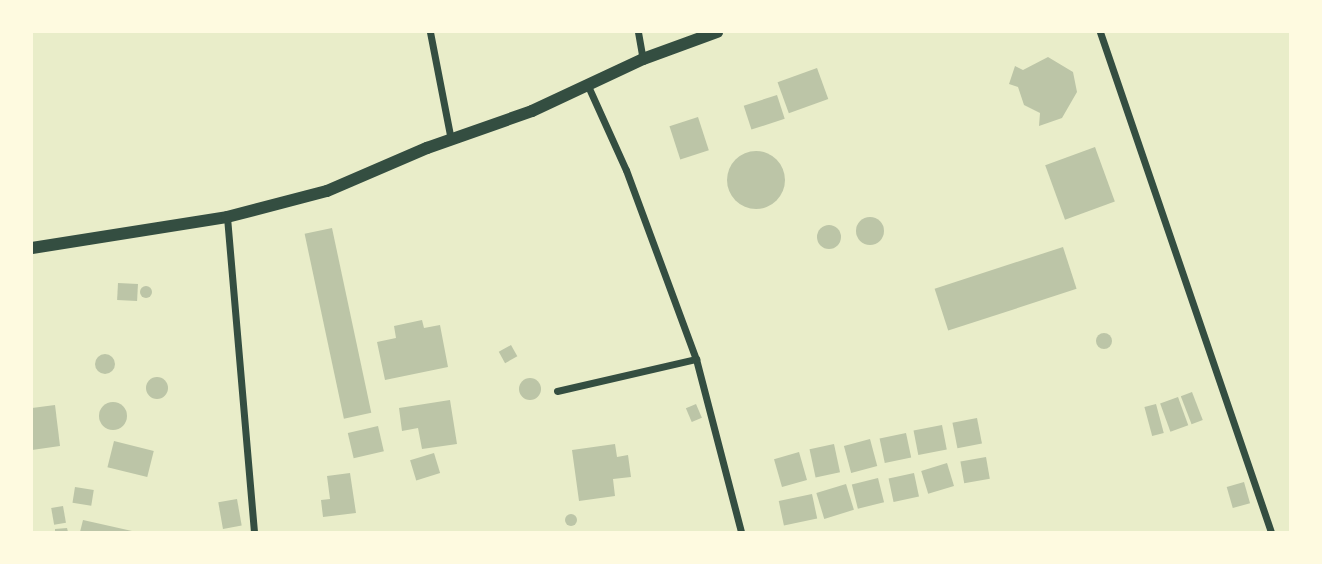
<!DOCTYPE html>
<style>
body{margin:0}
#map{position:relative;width:1322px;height:564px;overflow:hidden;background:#e9edc9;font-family:"PT Sans",sans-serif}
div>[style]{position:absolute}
.building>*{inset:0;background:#bcc5a7;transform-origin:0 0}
.round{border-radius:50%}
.minor>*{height:7px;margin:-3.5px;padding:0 3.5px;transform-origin:3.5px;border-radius:3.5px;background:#344e41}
.tertiary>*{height:12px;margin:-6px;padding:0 6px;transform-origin:6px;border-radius:6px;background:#344e41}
span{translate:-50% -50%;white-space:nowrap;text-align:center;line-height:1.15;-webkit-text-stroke:7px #fefae0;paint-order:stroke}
.frame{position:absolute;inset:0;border:33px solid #fefae0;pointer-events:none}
</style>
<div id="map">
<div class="building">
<div style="clip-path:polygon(1048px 57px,1073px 72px,1077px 92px,1062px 118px,1039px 126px,1040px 113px,1024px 105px,1018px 87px,1009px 84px,1015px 66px,1023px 70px)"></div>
<div style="left:817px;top:68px;width:33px;height:42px;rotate:70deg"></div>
<div style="left:777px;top:95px;width:25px;height:35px;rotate:72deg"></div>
<div style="left:698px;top:117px;width:35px;height:30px;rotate:72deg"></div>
<div style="left:1095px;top:147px;width:58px;height:53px;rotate:70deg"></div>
<div class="round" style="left:727px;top:151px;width:58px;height:58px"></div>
<div class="round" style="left:856px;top:217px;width:28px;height:28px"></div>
<div class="round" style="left:817px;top:225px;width:24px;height:24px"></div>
<div style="left:332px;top:228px;width:189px;height:28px;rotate:78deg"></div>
<div style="left:1063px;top:247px;width:44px;height:135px;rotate:72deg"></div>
<div style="left:118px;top:283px;width:20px;height:17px;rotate:3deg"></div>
<div class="round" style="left:140px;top:286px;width:12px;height:12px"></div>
<div style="clip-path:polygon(422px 320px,424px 328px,440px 325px,448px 367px,385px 380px,377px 342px,396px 338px,394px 326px)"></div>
<div class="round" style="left:1096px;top:333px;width:16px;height:16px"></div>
<div style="left:511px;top:345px;width:13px;height:14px;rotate:61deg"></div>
<div class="round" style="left:95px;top:354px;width:20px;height:20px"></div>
<div class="round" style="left:146px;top:377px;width:22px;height:22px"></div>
<div class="round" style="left:519px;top:378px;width:22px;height:22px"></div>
<div style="left:1192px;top:392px;width:30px;height:12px;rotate:69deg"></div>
<div style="left:1178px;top:397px;width:30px;height:19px;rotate:70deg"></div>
<div style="clip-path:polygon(450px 400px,457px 444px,422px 449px,418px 428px,402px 431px,399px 408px)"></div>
<div class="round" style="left:99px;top:402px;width:28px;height:28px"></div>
<div style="left:696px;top:404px;width:15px;height:11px;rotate:67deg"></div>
<div style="left:1156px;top:404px;width:30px;height:12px;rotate:75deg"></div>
<div style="clip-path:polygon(55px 405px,60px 446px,32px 450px,32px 408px)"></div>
<div style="left:977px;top:418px;width:26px;height:25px;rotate:79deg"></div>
<div style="left:942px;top:425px;width:25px;height:29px;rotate:79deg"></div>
<div style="left:378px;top:426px;width:26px;height:31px;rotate:77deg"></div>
<div style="left:906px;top:433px;width:25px;height:27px;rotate:78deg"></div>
<div style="left:870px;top:439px;width:28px;height:27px;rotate:75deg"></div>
<div style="left:114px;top:441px;width:41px;height:27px;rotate:14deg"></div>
<div style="clip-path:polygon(615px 444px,617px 457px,628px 455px,631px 477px,613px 479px,615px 496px,579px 501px,572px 450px)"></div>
<div style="left:834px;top:444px;width:29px;height:25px;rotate:78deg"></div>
<div style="left:799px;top:452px;width:29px;height:26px;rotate:74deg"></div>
<div style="left:434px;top:453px;width:21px;height:25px;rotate:73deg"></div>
<div style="left:986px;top:457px;width:22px;height:26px;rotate:80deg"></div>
<div style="left:947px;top:463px;width:24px;height:27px;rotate:73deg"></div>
<div style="clip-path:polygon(350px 473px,356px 513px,323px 517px,321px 500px,330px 499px,327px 476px)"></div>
<div style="left:914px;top:473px;width:24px;height:26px;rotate:78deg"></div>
<div style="left:878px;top:478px;width:25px;height:27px;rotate:76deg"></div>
<div style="left:1244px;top:482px;width:22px;height:18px;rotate:74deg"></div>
<div style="left:846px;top:484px;width:27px;height:31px;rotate:73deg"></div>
<div style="left:75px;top:487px;width:19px;height:16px;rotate:9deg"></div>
<div style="left:812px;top:494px;width:25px;height:34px;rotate:78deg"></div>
<div style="left:237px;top:499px;width:27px;height:19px;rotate:80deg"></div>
<div style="left:63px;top:506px;width:17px;height:12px;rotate:80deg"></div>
<div class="round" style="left:565px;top:514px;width:12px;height:12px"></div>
<div style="clip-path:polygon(83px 520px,132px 531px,132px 532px,80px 532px)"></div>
<div style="clip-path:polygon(67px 528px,68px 532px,55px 532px,55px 529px)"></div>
</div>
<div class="minor">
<div style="left:430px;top:32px;width:110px;rotate:79deg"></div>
<div style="left:638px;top:32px;width:27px;rotate:80deg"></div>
<div style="left:1100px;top:32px;width:528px;rotate:71.12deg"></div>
<div style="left:588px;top:86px;width:92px;rotate:65.7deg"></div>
<div style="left:626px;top:170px;width:202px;rotate:69.7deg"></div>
<div style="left:696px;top:359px;width:179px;rotate:75.4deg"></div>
<div style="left:227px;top:217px;width:316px;rotate:85.1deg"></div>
<div style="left:557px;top:391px;width:143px;rotate:-13deg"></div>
</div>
<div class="tertiary">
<div style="left:32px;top:248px;width:197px;rotate:-9deg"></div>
<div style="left:227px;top:217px;width:103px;rotate:-14.6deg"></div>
<div style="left:327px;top:191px;width:109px;rotate:-23.3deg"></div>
<div style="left:427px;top:148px;width:111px;rotate:-19.4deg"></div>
<div style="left:532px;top:111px;width:123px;rotate:-25.1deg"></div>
<div style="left:643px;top:59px;width:79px;rotate:-20deg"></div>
</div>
<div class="frame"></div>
</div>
